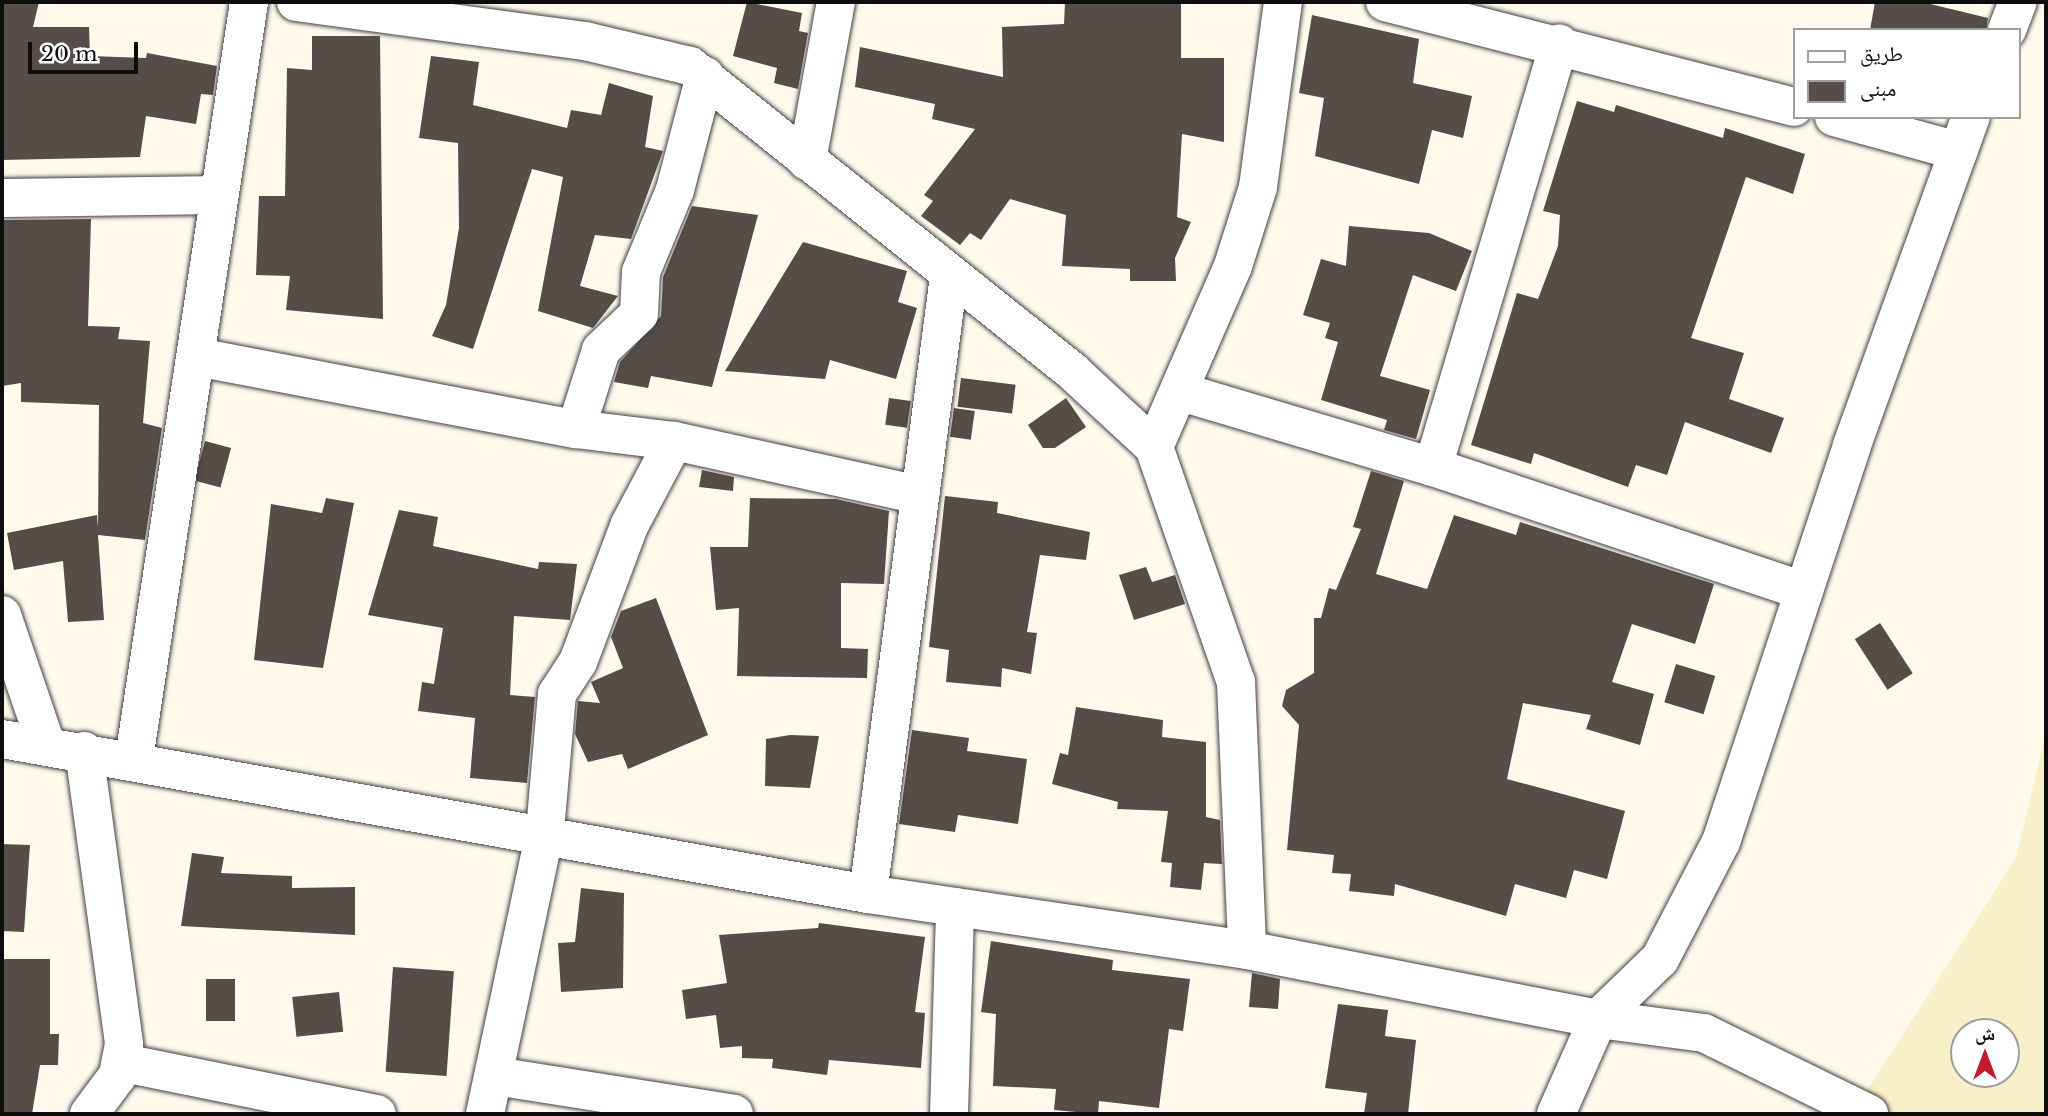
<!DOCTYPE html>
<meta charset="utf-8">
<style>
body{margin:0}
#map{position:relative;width:2048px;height:1116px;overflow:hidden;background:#fffaec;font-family:"Libre Baskerville","Noto Naskh Arabic",serif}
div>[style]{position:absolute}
.farmland>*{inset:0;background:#f8f0c9}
.building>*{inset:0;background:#564c48;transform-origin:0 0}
.roads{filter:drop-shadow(0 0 2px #404040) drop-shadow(0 0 2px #404040)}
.minor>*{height:38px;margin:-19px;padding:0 19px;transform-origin:19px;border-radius:19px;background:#fff}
span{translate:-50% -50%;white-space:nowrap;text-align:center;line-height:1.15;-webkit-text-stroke:7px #fff;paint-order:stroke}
.frame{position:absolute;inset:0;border:4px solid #0d0d0d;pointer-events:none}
.legend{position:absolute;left:1793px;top:28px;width:228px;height:91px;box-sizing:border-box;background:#fff;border:2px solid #9e9e9e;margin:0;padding:9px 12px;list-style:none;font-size:21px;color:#0d0d0d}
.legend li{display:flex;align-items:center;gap:14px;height:35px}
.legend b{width:35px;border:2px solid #9e9e9e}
.north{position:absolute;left:1950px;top:1018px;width:70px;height:70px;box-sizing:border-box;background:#fff;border:2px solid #9e9e9e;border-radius:50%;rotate:0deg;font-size:19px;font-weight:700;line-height:28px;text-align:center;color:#0d0d0d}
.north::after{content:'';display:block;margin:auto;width:24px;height:32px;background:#ca1730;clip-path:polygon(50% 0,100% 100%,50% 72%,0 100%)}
.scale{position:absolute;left:28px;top:42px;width:110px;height:32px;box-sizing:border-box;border:4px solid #0d0d0d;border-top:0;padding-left:9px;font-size:21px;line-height:24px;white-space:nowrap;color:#0d0d0d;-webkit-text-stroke:5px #fff;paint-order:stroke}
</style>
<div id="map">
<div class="farmland">
<div style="clip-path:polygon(evenodd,2046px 733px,2046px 1114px,1852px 1114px,2016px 858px,2046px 733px,1964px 1032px,2006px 1032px,2006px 1074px,1964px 1074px,1964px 1032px)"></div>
</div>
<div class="building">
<div style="clip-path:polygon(2px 2px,39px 2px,33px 27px,89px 27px,90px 56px,146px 58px,147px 53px,217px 66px,213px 95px,201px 94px,196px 124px,146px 116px,140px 157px,2px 160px)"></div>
<div style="clip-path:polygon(747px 2px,802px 13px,799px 31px,808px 33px,798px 89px,774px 83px,777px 68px,733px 56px)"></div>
<div style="clip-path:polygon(1065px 2px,1181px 2px,1181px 58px,1224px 58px,1224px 142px,1182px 134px,1177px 217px,1191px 222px,1175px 258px,1176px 281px,1130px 281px,1130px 269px,1062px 266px,1066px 215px,1010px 199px,981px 240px,970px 233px,960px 245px,921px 216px,933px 201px,924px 195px,975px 129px,932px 119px,935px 104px,855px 87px,860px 47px,1003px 77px,1002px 27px,1064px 24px)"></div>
<div style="clip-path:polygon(1875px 2px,1922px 2px,1988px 18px,1986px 30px,1870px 30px)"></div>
<div style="clip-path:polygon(1312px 15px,1419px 39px,1413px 83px,1472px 96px,1463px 138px,1432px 130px,1419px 184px,1315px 156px,1324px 98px,1299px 93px)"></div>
<div style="clip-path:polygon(312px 36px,380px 36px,383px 319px,286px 310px,290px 276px,256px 275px,259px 196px,285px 196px,287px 68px,312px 70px)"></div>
<div style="clip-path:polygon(431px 56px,479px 62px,473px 105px,567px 128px,571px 110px,601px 115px,609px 83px,653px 96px,645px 147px,663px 151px,631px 239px,595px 235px,580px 286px,618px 296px,593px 328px,538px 311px,563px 177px,532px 169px,473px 349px,432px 336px,446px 305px,459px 228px,458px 143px,419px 138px)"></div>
<div style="clip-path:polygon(1577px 101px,1614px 112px,1616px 105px,1723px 138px,1725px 128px,1805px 154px,1793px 194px,1746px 177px,1691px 338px,1744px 353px,1729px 399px,1784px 418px,1771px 453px,1685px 422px,1667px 475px,1636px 465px,1628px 487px,1534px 453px,1531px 464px,1471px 445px,1517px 293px,1538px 299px,1558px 246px,1560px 215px,1543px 211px)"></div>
<div style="clip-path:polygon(692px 206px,758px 215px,712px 387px,651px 376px,648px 388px,614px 382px,620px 362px,661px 316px,663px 277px)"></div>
<div style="clip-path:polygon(91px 219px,88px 326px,120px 327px,118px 339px,150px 341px,143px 423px,162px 428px,145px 540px,98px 535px,104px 620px,68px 622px,63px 561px,14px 570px,7px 533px,97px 515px,98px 528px,99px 405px,21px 402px,21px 383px,2px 386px,2px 220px)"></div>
<div style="clip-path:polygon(1349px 226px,1429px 233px,1472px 251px,1456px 291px,1413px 275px,1380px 376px,1430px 390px,1416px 439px,1384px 430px,1387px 420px,1321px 400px,1338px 342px,1325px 338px,1330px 323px,1303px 315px,1321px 259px,1346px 266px)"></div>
<div style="clip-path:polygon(803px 242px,907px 271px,898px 302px,917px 308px,896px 379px,830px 360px,825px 379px,725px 371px)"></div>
<div style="left:961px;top:378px;width:55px;height:29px;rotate:7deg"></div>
<div style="left:889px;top:398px;width:22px;height:27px;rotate:8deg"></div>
<div style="clip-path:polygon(1066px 398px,1086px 427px,1055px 448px,1043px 448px,1028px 425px)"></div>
<div style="left:954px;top:408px;width:21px;height:29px;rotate:8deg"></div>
<div style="left:205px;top:441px;width:27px;height:41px;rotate:15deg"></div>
<div style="clip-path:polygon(702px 470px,734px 477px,733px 491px,699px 487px)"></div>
<div style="clip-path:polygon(1371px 471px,1404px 481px,1376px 574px,1427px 589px,1454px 515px,1516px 535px,1520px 522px,1714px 584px,1695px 644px,1632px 624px,1612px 682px,1654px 694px,1640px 745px,1586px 729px,1591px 715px,1523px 703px,1507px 779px,1625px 811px,1607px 879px,1574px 870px,1566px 898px,1515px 884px,1506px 916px,1395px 884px,1394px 896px,1349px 891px,1351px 874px,1332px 873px,1334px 855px,1287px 850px,1299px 725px,1282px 706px,1286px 690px,1314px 673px,1314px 618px,1321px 618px,1329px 588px,1336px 590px,1361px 529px,1353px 527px)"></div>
<div style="clip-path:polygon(945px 496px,998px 502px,997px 513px,1090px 532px,1086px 560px,1040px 555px,1027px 632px,1037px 633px,1031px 674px,1002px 668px,1001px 687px,946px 682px,949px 650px,929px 647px)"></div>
<div style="clip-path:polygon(326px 498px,354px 503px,323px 668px,254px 660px,271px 504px,322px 513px)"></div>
<div style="clip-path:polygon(750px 498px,836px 499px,889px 511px,884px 584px,841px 583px,841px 648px,868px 649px,867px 678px,737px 676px,739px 608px,716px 610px,710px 547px,748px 547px)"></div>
<div style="clip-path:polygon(399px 510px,438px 517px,433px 546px,538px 569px,539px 562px,577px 564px,570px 620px,514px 616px,510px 695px,535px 697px,527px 783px,470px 778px,475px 718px,418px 711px,422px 682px,434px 684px,443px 628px,368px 615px)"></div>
<div style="clip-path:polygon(1146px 567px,1152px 582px,1175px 575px,1185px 604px,1134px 620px,1119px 575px)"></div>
<div style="clip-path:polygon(656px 598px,708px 735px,628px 769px,622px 754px,588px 762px,575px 734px,578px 701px,600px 703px,591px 682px,623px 668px,611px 637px,621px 611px)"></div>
<div style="left:1880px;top:623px;width:60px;height:30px;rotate:57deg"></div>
<div style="left:1676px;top:664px;width:41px;height:40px;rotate:17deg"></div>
<div style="clip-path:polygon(1076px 707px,1163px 720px,1162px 737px,1206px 742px,1206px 817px,1220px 820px,1222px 864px,1204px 863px,1201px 890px,1170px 887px,1172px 863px,1161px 862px,1168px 811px,1117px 809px,1118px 802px,1052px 784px,1060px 753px,1068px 755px)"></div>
<div style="clip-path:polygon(912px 730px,969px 738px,967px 751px,1027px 759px,1018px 824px,958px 815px,955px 832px,899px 824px)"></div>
<div style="clip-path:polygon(790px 735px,819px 736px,810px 788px,765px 786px,766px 739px)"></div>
<div style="clip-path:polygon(2px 844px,30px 845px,24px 932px,2px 931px)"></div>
<div style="clip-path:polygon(192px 853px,224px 857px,221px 873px,292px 876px,292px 888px,355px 887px,355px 935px,181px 926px)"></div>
<div style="clip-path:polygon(581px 888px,624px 893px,623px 988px,561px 992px,558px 943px,575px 942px)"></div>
<div style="clip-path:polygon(819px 923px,925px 937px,915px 1012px,925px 1013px,921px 1068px,829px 1060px,827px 1075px,772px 1068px,773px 1059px,742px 1058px,742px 1046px,720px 1048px,716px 1015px,686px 1019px,682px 990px,727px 983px,719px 935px,818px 928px)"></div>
<div style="clip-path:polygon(991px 941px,1113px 960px,1112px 970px,1190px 979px,1183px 1031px,1169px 1029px,1159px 1108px,1099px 1101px,1098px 1114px,1054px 1110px,1056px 1089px,993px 1086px,996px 1014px,981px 1012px)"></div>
<div style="clip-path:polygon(2px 959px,50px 959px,50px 1034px,59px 1034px,58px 1065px,40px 1065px,32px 1114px,2px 1114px)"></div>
<div style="left:393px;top:967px;width:61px;height:105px;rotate:4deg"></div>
<div style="clip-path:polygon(1252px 973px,1280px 979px,1278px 1009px,1249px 1007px)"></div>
<div style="left:206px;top:979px;width:29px;height:42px"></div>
<div style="left:339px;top:992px;width:40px;height:47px;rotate:84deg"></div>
<div style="clip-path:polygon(1338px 1004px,1388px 1010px,1385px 1036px,1416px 1040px,1408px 1114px,1364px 1114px,1367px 1093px,1325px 1088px)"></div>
</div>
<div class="roads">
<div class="minor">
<div style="left:296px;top:2px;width:292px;rotate:7.7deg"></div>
<div style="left:585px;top:41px;width:108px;rotate:13.4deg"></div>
<div style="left:690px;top:66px;width:490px;rotate:38.6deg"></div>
<div style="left:1073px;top:372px;width:110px;rotate:42.8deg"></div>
<div style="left:1154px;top:447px;width:249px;rotate:70.8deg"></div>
<div style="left:1236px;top:682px;width:268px;rotate:87.6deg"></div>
<div style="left:1385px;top:2px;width:422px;rotate:14.4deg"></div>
<div style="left:2007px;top:30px;width:30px;rotate:-69deg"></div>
<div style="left:1834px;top:117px;width:129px;rotate:15.3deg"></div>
<div style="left:807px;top:161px;width:162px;rotate:-79.7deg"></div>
<div style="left:2px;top:198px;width:217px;rotate:-0.8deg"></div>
<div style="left:197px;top:357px;width:386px;rotate:10.8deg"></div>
<div style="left:576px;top:429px;width:99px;rotate:7deg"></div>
<div style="left:674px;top:441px;width:252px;rotate:12.4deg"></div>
<div style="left:1181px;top:392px;width:263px;rotate:16.6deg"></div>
<div style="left:1433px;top:467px;width:391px;rotate:18.5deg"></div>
<div style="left:576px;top:429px;width:83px;rotate:-72.4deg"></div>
<div style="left:601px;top:350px;width:52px;rotate:-43.5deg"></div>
<div style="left:639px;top:314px;width:42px;rotate:-87.3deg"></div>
<div style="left:641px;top:272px;width:89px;rotate:-67.5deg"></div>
<div style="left:675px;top:190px;width:118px;rotate:-75.3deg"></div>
<div style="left:1154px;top:447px;width:197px;rotate:-66.4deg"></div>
<div style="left:1233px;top:266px;width:83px;rotate:-72.4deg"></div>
<div style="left:1258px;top:187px;width:187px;rotate:-82.3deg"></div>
<div style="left:1433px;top:467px;width:442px;rotate:-73.4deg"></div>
<div style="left:2px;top:615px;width:139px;rotate:71.2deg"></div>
<div style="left:2px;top:739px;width:880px;rotate:10.15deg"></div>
<div style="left:868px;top:894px;width:383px;rotate:8.4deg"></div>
<div style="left:1247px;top:950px;width:358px;rotate:11.1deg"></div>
<div style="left:1598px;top:1019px;width:107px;rotate:7.5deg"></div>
<div style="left:1704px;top:1033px;width:184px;rotate:26.1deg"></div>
<div style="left:84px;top:751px;width:296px;rotate:82.2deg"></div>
<div style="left:124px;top:1044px;width:32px;rotate:101deg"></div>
<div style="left:118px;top:1075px;width:49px;rotate:126.6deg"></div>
<div style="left:134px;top:759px;width:766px;rotate:-81.36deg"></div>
<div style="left:868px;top:894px;width:623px;rotate:-82.53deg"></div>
<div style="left:123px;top:1063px;width:259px;rotate:11.4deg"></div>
<div style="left:495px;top:1076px;width:242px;rotate:9deg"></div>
<div style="left:485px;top:1114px;width:289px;rotate:-78deg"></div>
<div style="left:545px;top:831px;width:138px;rotate:-85deg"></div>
<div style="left:557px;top:694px;width:38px;rotate:-57deg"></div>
<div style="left:578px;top:662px;width:147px;rotate:-69.4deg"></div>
<div style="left:630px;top:524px;width:94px;rotate:-62.1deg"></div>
<div style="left:949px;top:1114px;width:207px;rotate:-88.3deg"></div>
<div style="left:1556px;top:1114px;width:104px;rotate:-66.1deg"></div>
<div style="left:1598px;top:1019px;width:86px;rotate:-44.1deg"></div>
<div style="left:1660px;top:959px;width:132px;rotate:-62.5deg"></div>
<div style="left:1721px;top:842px;width:418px;rotate:-71.7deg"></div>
<div style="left:1852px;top:445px;width:349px;rotate:-70.1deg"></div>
</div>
</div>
<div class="frame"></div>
<ul class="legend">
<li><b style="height:9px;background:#fff"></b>طريق</li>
<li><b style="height:19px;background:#564c48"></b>مبنى</li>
</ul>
<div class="north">ش</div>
<div class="scale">20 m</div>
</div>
